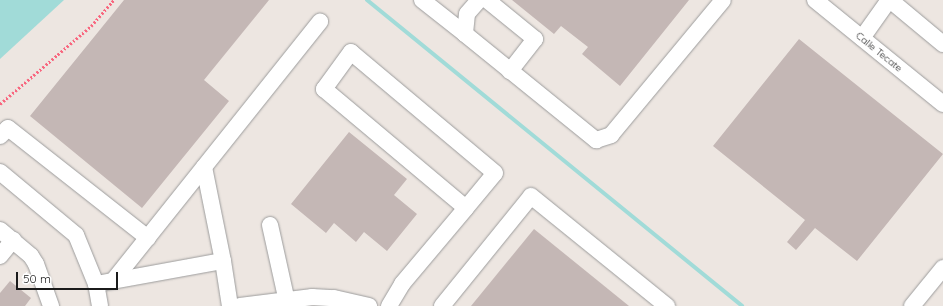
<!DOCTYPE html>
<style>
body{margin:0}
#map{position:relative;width:943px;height:306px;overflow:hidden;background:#ede6e1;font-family:Quicksand,sans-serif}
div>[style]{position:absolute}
.water>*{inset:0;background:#a1dbd8}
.stream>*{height:4px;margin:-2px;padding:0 2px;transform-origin:2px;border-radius:2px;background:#a1dbd8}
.building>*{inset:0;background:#c4b7b5}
.path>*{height:2.5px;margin-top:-1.25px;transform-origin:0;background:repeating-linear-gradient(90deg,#f8677f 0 2px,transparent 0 4px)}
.roads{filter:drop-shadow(0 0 1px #9c9c9c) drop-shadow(0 0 1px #9c9c9c)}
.minor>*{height:16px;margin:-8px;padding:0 8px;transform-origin:8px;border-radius:8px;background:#fff}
span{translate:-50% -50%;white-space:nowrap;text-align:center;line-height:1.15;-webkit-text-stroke:3px #fff;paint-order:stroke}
.street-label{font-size:10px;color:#1b1b1b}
.scale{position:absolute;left:16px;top:272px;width:102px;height:18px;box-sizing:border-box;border:2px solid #1b1b1b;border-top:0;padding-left:5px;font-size:12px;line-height:14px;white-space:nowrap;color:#1b1b1b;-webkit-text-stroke:3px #fff;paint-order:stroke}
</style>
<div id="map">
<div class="water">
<div style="clip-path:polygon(0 0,64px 0,0 59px)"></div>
</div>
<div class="stream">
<div style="left:367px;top:0;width:484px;rotate:39.2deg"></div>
</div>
<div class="building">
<div style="clip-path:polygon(124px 0,269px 0,204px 80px,229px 101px,142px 208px,30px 116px)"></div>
<div style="clip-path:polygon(512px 0,689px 0,620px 86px,582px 54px,588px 47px,561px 26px,554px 34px)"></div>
<div style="clip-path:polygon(799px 39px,943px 154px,857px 261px,815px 228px,796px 250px,787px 242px,805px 220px,713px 146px)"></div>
<div style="clip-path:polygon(349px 132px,407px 179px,394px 195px,417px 214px,387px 251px,364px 232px,356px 242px,334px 223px,326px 233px,291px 204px)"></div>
<div style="clip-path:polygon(534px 229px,629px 306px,471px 306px)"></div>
<div style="clip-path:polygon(10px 281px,31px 298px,25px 306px,0 306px,0 293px)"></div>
</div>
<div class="path">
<div style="left:0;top:104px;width:120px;rotate:-40.6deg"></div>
<div style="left:91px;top:26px;width:35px;rotate:-49deg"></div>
</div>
<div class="roads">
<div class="minor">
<div style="left:422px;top:0;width:55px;rotate:38.3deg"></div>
<div style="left:479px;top:0;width:18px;rotate:131deg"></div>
<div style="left:467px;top:14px;width:20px;rotate:96deg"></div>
<div style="left:465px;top:34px;width:169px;rotate:39deg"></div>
<div style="left:596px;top:140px;width:16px;rotate:-18deg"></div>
<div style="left:611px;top:135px;width:175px;rotate:-50.3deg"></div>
<div style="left:487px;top:0;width:62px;rotate:39.1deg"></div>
<div style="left:535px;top:39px;width:41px;rotate:128deg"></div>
<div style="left:815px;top:0;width:165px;rotate:39.1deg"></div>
<div style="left:890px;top:0;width:69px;rotate:39.7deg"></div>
<div style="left:862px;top:38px;width:47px;rotate:-54.6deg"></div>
<div style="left:0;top:136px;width:11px;rotate:-45deg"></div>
<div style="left:8px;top:128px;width:178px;rotate:38.2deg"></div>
<div style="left:204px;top:167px;width:96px;rotate:78.6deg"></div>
<div style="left:0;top:172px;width:99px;rotate:39.7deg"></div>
<div style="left:76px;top:235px;width:53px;rotate:67.8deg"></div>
<div style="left:270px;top:225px;width:83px;rotate:77.5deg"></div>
<div style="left:0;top:230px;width:40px;rotate:40deg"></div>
<div style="left:31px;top:256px;width:9px;rotate:58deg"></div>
<div style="left:36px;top:264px;width:45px;rotate:70.3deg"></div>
<div style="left:0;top:256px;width:21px;rotate:-51deg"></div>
<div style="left:113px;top:281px;width:332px;rotate:-51.4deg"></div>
<div style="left:100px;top:306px;width:22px;rotate:-100deg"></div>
<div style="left:96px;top:284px;width:129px;rotate:-10.3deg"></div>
<div style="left:223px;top:261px;width:46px;rotate:81.2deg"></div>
<div style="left:240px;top:306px;width:73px;rotate:-7.1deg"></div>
<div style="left:312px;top:297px;width:22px;rotate:3deg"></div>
<div style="left:334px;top:298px;width:36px;rotate:13deg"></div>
<div style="left:389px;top:306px;width:26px;rotate:-59deg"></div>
<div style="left:402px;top:284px;width:99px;rotate:-49.9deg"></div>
<div style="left:466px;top:208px;width:45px;rotate:-50.4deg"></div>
<div style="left:495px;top:173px;width:188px;rotate:-140deg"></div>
<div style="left:351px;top:52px;width:46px;rotate:126.1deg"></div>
<div style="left:324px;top:89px;width:185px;rotate:40deg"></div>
<div style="left:442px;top:306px;width:141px;rotate:-51deg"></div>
<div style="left:531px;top:196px;width:175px;rotate:39deg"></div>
<div style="left:912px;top:306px;width:49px;rotate:-50.8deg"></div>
</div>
</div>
<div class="street-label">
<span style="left:879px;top:52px;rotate:39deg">Calle Tecate</span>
</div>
<div class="scale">50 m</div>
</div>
